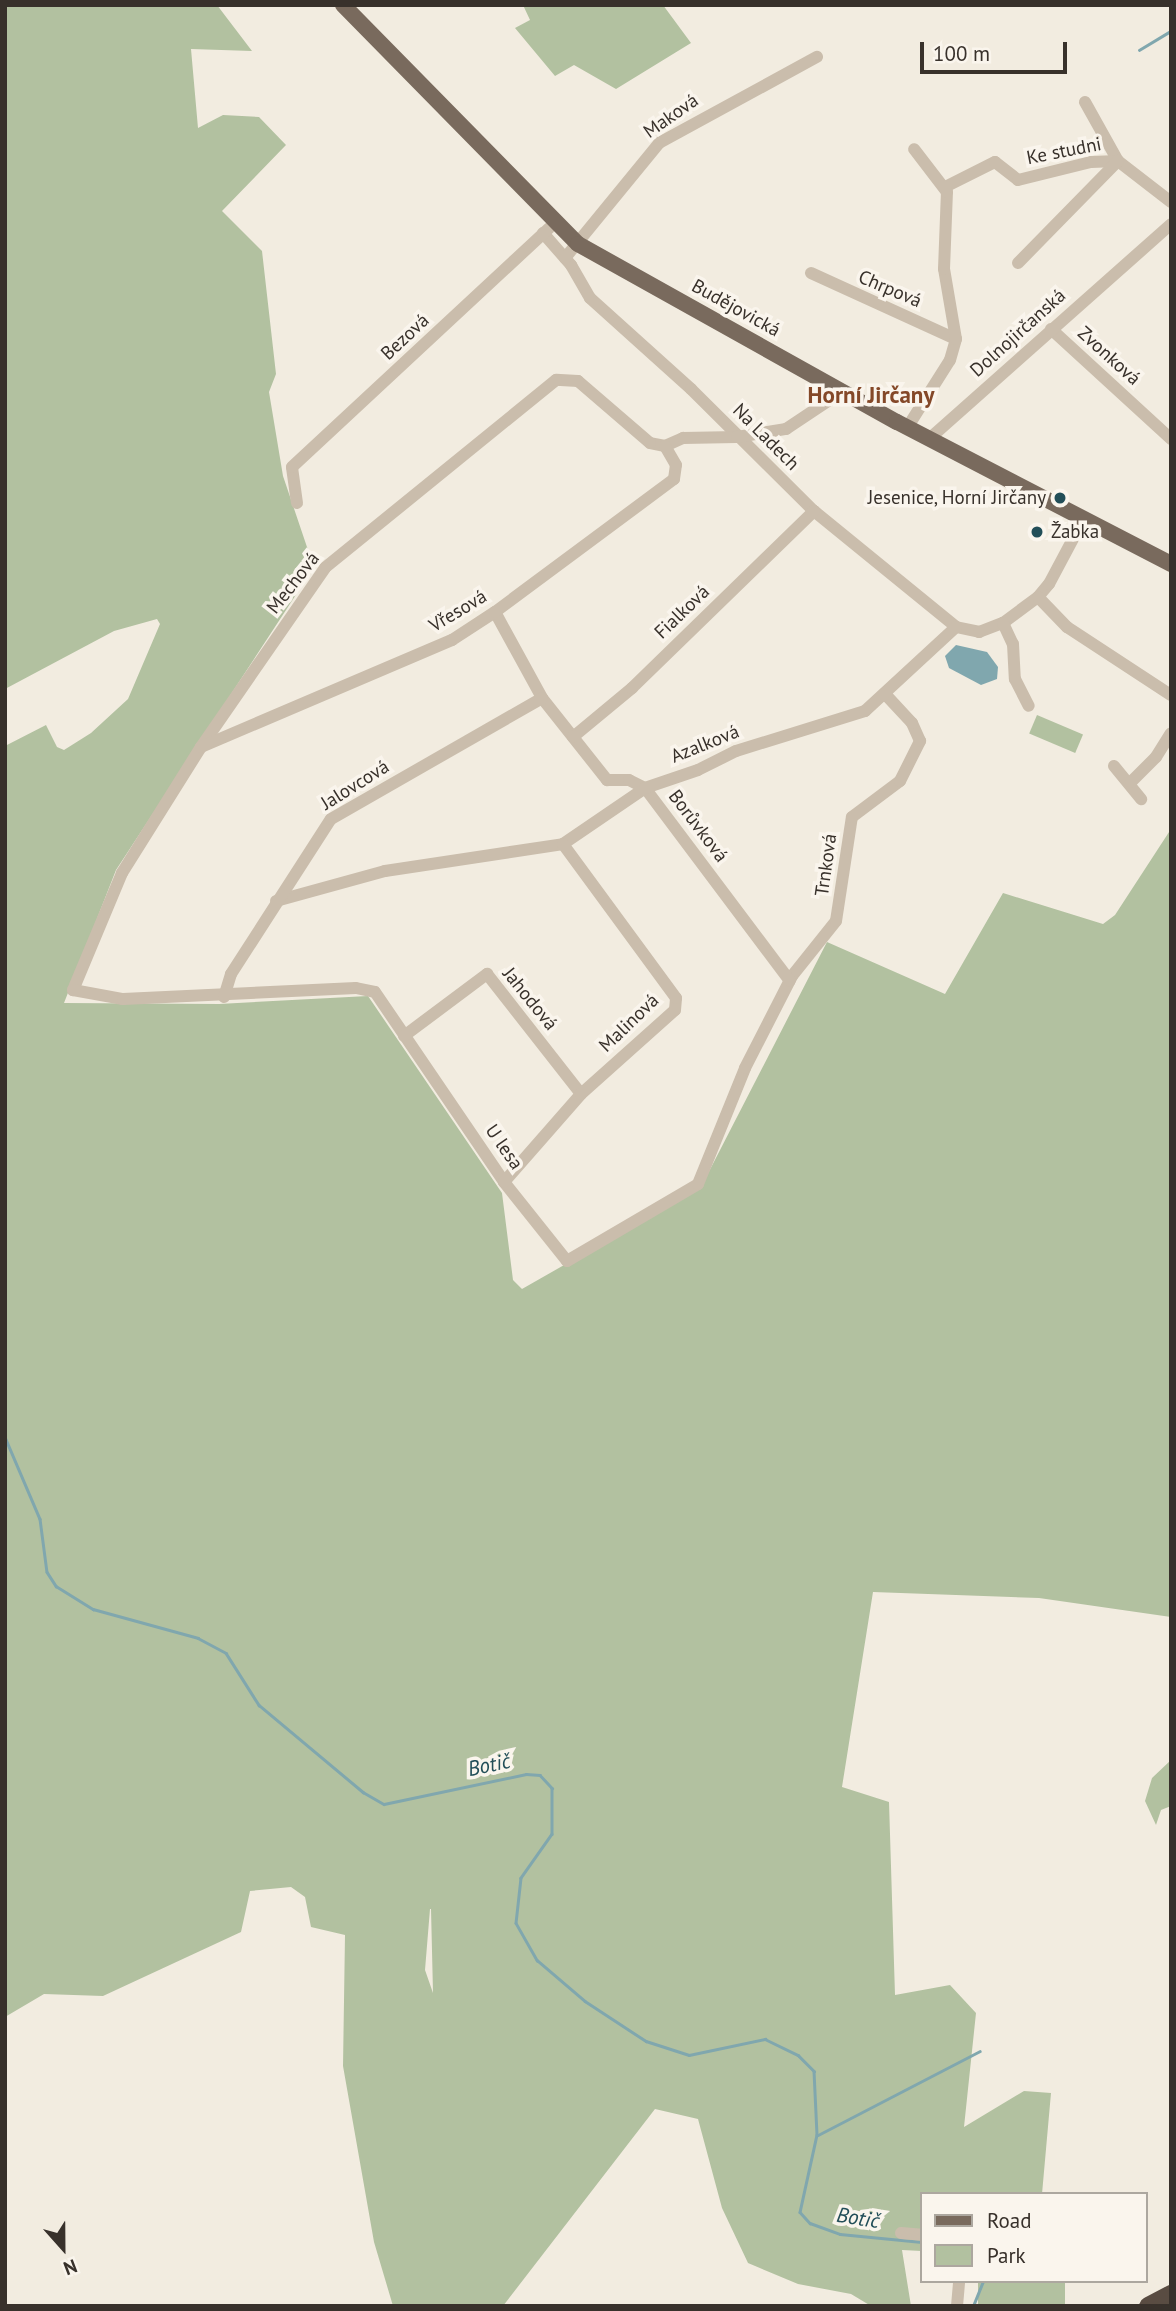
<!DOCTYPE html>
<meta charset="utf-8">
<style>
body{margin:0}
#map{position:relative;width:1176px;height:2311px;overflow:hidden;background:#f2ece0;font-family:"PT Sans",sans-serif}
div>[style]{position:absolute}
.green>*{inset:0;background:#b2c1a0;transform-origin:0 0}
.water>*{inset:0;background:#80a7ae}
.stream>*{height:2.5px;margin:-1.25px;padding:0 1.25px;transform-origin:1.25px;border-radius:1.25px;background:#80a7ae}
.minor>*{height:12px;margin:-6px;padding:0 6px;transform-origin:6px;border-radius:6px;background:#cabdac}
.major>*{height:16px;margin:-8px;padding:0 8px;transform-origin:8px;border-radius:8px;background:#796a5d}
.highway>*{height:19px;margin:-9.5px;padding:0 9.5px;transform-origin:9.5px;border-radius:9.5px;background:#594c42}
.dots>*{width:19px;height:19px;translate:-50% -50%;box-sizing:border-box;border:4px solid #faf5ed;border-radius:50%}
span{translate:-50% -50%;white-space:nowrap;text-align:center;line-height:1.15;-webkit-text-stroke:7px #faf5ed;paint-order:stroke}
.street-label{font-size:19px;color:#38312b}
.poi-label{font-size:19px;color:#38312b}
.right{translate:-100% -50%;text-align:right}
.left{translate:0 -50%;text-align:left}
.water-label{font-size:21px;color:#224e58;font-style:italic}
.quarter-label{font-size:23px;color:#844828;font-weight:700}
.frame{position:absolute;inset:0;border:7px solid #38312b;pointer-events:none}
.legend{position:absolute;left:920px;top:2192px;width:228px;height:91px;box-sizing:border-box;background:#faf5ed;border:2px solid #aca79f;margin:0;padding:9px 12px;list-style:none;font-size:21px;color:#38312b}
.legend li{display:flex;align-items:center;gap:14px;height:35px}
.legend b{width:35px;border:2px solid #aca79f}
.north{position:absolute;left:28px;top:2213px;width:70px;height:70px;-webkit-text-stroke:5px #faf5ed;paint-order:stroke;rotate:159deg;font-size:19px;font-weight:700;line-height:28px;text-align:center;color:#38312b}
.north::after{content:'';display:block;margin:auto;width:24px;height:32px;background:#38312b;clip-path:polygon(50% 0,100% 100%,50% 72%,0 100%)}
.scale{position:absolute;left:920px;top:42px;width:147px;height:32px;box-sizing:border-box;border:4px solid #38312b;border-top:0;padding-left:9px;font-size:21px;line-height:24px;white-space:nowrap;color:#38312b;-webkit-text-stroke:5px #faf5ed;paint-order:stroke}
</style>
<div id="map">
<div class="green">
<div style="clip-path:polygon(evenodd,5px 5px,217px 5px,252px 51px,191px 49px,198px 128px,223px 115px,259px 117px,286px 145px,222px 211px,262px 251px,276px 374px,269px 392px,283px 476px,308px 550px,303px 584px,116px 870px,64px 1003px,219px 1004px,368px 996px,502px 1193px,513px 1280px,522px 1289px,701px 1187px,827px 942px,945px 994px,1003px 893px,1103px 924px,1115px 915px,1171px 829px,1171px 1617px,1039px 1598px,873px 1592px,842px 1787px,889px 1802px,895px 1995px,950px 1985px,976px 2013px,964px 2127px,1024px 2091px,1051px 2093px,1042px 2194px,922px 2194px,922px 2251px,902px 2250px,911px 2306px,871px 2306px,851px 2294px,798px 2284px,748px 2263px,722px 2208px,698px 2119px,655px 2109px,503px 2306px,393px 2306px,374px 2242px,343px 2066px,345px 1935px,311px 1927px,305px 1897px,291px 1887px,250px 1891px,241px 1932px,103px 1996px,44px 1994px,5px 2017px,5px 746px,46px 725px,57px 747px,64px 750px,91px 733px,128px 699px,160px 624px,157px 619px,114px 631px,5px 689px,5px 5px,430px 1909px,431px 1909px,433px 1993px,425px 1970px,430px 1909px)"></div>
<div style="clip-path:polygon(523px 5px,663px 5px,691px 43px,616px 89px,574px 65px,555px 76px,515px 28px,530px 20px)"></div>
<div style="left:1037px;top:715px;width:50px;height:20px;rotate:23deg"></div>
<div style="clip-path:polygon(1171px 1760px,1171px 1806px,1161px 1810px,1156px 1825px,1145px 1801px,1152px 1778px)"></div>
<div style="left:978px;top:2281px;width:87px;height:25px"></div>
</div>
<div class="water">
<div style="clip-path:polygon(956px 645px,987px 652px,998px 667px,997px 679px,981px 685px,949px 668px,945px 656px)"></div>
</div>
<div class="stream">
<div style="left:1139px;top:50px;width:37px;rotate:-31deg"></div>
<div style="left:5px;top:1437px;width:89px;rotate:66.9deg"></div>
<div style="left:40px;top:1519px;width:53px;rotate:82.5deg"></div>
<div style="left:47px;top:1572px;width:17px;rotate:57deg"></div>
<div style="left:56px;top:1586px;width:44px;rotate:31.9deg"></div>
<div style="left:93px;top:1609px;width:109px;rotate:15.4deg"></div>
<div style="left:198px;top:1638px;width:32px;rotate:28deg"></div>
<div style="left:226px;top:1653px;width:62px;rotate:57.6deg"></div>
<div style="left:259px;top:1705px;width:136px;rotate:39.9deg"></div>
<div style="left:363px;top:1792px;width:24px;rotate:30deg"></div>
<div style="left:384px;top:1804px;width:145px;rotate:-11.9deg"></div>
<div style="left:526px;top:1774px;width:14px;rotate:4deg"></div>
<div style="left:540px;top:1775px;width:18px;rotate:47deg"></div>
<div style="left:552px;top:1788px;width:46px;rotate:90deg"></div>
<div style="left:552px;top:1834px;width:54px;rotate:125.2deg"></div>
<div style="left:521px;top:1878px;width:45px;rotate:96.3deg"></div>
<div style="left:516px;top:1923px;width:43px;rotate:60.4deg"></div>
<div style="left:537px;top:1960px;width:63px;rotate:40.5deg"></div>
<div style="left:585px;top:2001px;width:73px;rotate:33.3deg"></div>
<div style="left:646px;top:2041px;width:45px;rotate:18deg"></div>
<div style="left:689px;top:2055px;width:78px;rotate:-11.9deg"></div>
<div style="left:765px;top:2039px;width:37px;rotate:26deg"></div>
<div style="left:798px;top:2055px;width:23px;rotate:45deg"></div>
<div style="left:814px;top:2071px;width:64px;rotate:87.3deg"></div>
<div style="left:817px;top:2135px;width:79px;rotate:102.4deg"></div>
<div style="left:800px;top:2212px;width:15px;rotate:48deg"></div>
<div style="left:810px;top:2223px;width:32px;rotate:20deg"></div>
<div style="left:840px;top:2234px;width:82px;rotate:5.6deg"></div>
<div style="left:818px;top:2135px;width:182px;rotate:-27.4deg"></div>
<div style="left:973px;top:2306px;width:27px;rotate:-68deg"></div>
</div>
<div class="minor">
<div style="left:1085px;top:102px;width:68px;rotate:60.8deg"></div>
<div style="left:1118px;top:161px;width:67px;rotate:37.7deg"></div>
<div style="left:945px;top:187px;width:56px;rotate:-26.6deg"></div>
<div style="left:995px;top:162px;width:29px;rotate:38deg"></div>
<div style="left:1018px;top:180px;width:75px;rotate:-13.9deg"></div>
<div style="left:1091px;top:162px;width:27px;rotate:-2deg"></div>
<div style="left:543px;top:233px;width:43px;rotate:48.8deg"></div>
<div style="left:571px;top:265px;width:38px;rotate:60deg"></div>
<div style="left:590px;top:298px;width:136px;rotate:42deg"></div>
<div style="left:691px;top:389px;width:173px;rotate:44.8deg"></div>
<div style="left:814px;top:511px;width:183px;rotate:39.2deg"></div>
<div style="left:956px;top:627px;width:24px;rotate:12deg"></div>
<div style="left:979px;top:632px;width:26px;rotate:-21deg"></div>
<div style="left:1003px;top:623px;width:44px;rotate:-36.6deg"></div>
<div style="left:1038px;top:597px;width:17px;rotate:-50deg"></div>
<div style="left:1049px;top:584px;width:70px;rotate:-62deg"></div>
<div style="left:565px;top:258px;width:149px;rotate:-50.7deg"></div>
<div style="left:659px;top:143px;width:180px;rotate:-28.6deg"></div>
<div style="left:1018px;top:263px;width:143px;rotate:-45.6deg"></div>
<div style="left:811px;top:273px;width:159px;rotate:24.5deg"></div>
<div style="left:1051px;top:329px;width:163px;rotate:42.5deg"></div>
<div style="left:907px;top:428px;width:80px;rotate:-57.7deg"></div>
<div style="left:950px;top:360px;width:22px;rotate:-74deg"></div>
<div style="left:956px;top:339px;width:71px;rotate:-99.7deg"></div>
<div style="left:944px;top:269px;width:77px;rotate:-87.8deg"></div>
<div style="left:947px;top:192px;width:54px;rotate:-127.5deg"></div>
<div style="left:929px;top:439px;width:324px;rotate:-41.6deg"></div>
<div style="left:665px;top:446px;width:15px;rotate:-169deg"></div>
<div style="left:650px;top:443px;width:95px;rotate:-139.3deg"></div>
<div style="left:578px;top:381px;width:22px;rotate:-177deg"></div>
<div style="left:556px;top:380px;width:298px;rotate:140.9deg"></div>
<div style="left:325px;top:568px;width:218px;rotate:124.7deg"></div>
<div style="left:201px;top:747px;width:149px;rotate:122.1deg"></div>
<div style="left:122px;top:873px;width:127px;rotate:112.7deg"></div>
<div style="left:73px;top:990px;width:51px;rotate:10.2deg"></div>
<div style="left:123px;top:999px;width:233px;rotate:-2.7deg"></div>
<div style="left:356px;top:988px;width:19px;rotate:12deg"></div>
<div style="left:375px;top:992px;width:230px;rotate:55.8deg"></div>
<div style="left:504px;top:1182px;width:101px;rotate:51.4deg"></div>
<div style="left:567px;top:1261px;width:152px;rotate:-30.4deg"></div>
<div style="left:698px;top:1184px;width:125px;rotate:-67.9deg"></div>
<div style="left:745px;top:1068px;width:103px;rotate:-62.9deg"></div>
<div style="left:792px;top:976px;width:70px;rotate:-51.3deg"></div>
<div style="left:836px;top:921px;width:105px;rotate:-81.3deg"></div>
<div style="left:852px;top:817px;width:60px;rotate:-36.9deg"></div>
<div style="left:900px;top:781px;width:45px;rotate:-63.4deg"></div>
<div style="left:920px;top:741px;width:20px;rotate:-114deg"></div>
<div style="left:912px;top:723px;width:38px;rotate:-133deg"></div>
<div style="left:665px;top:446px;width:20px;rotate:-24deg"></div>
<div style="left:683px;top:438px;width:54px;rotate:-1.1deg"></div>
<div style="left:737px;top:437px;width:50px;rotate:-9.3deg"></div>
<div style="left:786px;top:429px;width:69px;rotate:-33.7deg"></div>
<div style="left:297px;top:503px;width:36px;rotate:-98deg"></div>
<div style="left:292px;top:467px;width:351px;rotate:-42.9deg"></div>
<div style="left:1038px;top:597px;width:42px;rotate:46deg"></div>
<div style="left:1067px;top:627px;width:124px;rotate:33.2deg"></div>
<div style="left:495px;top:612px;width:98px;rotate:61.3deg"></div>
<div style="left:542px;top:698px;width:105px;rotate:51.6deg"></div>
<div style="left:607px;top:780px;width:22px"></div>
<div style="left:629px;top:780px;width:18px;rotate:27deg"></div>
<div style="left:645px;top:788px;width:241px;rotate:53.1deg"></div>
<div style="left:1003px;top:623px;width:23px;rotate:65deg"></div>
<div style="left:1013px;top:644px;width:35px;rotate:87deg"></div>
<div style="left:1015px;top:679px;width:30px;rotate:63deg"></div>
<div style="left:573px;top:737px;width:77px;rotate:-39.7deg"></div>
<div style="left:632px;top:688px;width:254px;rotate:-44.2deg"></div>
<div style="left:201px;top:747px;width:273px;rotate:-23.1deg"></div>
<div style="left:452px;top:640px;width:51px;rotate:-33.1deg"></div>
<div style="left:495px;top:612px;width:223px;rotate:-36.6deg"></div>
<div style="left:674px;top:479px;width:14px;rotate:-82deg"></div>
<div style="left:676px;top:465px;width:22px;rotate:-120deg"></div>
<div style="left:1114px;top:766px;width:43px;rotate:50.7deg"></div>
<div style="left:1131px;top:782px;width:35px;rotate:-45deg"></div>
<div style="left:1156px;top:757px;width:28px;rotate:-58deg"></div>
<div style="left:276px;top:901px;width:113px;rotate:-15.4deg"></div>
<div style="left:385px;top:871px;width:180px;rotate:-8.6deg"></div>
<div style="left:563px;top:844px;width:99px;rotate:-34.3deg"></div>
<div style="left:645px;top:788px;width:56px;rotate:-18.8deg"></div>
<div style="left:698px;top:770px;width:42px;rotate:-26.6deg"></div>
<div style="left:736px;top:751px;width:135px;rotate:-17.2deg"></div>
<div style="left:865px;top:711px;width:124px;rotate:-42.7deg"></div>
<div style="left:224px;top:997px;width:24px;rotate:-73deg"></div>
<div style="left:231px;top:974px;width:184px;rotate:-57.2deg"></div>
<div style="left:331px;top:819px;width:243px;rotate:-29.8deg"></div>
<div style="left:404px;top:1036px;width:104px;rotate:-36.8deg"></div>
<div style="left:487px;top:974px;width:152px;rotate:51.9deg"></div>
<div style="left:504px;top:1182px;width:117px;rotate:-48.8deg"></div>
<div style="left:581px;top:1094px;width:126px;rotate:-41.8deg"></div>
<div style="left:675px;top:1010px;width:12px;rotate:-85deg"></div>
<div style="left:676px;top:998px;width:191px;rotate:-126.3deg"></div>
<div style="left:901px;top:2233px;width:21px;rotate:5deg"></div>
<div style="left:957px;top:2306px;width:25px;rotate:-85deg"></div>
</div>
<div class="major">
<div style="left:343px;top:5px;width:335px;rotate:45.5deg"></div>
<div style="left:578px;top:244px;width:365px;rotate:29.2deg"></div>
<div style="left:897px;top:422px;width:309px;rotate:27.4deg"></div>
</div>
<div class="highway">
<div style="left:1148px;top:2306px;width:26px;rotate:-28deg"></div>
</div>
<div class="dots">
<div style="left:1060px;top:498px;background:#224e58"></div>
<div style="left:1037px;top:532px;background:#224e58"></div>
</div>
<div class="street-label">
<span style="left:671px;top:116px;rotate:-35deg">Maková</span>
<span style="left:1064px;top:151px;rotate:-11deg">Ke studni</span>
<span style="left:890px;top:289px;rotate:23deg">Chrpová</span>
<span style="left:736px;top:308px;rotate:29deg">Budějovická</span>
<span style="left:1018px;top:333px;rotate:-42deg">Dolnojirčanská</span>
<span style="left:405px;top:337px;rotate:-43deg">Bezová</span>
<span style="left:1109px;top:356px;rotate:42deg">Zvonková</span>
<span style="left:766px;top:437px;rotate:45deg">Na Ladech</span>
<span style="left:293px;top:583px;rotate:-52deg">Mechová</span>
<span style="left:458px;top:611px;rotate:-31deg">Vřesová</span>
<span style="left:682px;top:612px;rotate:-44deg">Fialková</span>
<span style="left:705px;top:744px;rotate:-22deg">Azalková</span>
<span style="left:355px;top:785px;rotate:-32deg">Jalovcová</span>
<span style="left:698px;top:826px;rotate:53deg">Borůvková</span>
<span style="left:826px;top:865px;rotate:-82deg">Trnková</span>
<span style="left:530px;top:999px;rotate:51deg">Jahodová</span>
<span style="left:629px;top:1023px;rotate:-44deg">Malinová</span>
<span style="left:504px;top:1147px;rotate:55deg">U lesa</span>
</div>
<div class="poi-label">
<span class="right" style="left:1046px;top:498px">Jesenice, Horní Jirčany</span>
<span class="left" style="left:1051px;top:532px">Žabka</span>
</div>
<div class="water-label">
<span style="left:489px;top:1765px;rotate:-12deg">Botič</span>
<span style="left:858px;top:2218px;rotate:9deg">Botič</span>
</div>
<div class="quarter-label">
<span style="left:871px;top:395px">Horní Jirčany</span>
</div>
<div class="frame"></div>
<ul class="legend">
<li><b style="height:9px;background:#796a5d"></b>Road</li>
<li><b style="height:19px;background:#b2c1a0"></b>Park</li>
</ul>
<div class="north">N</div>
<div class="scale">100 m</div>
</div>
